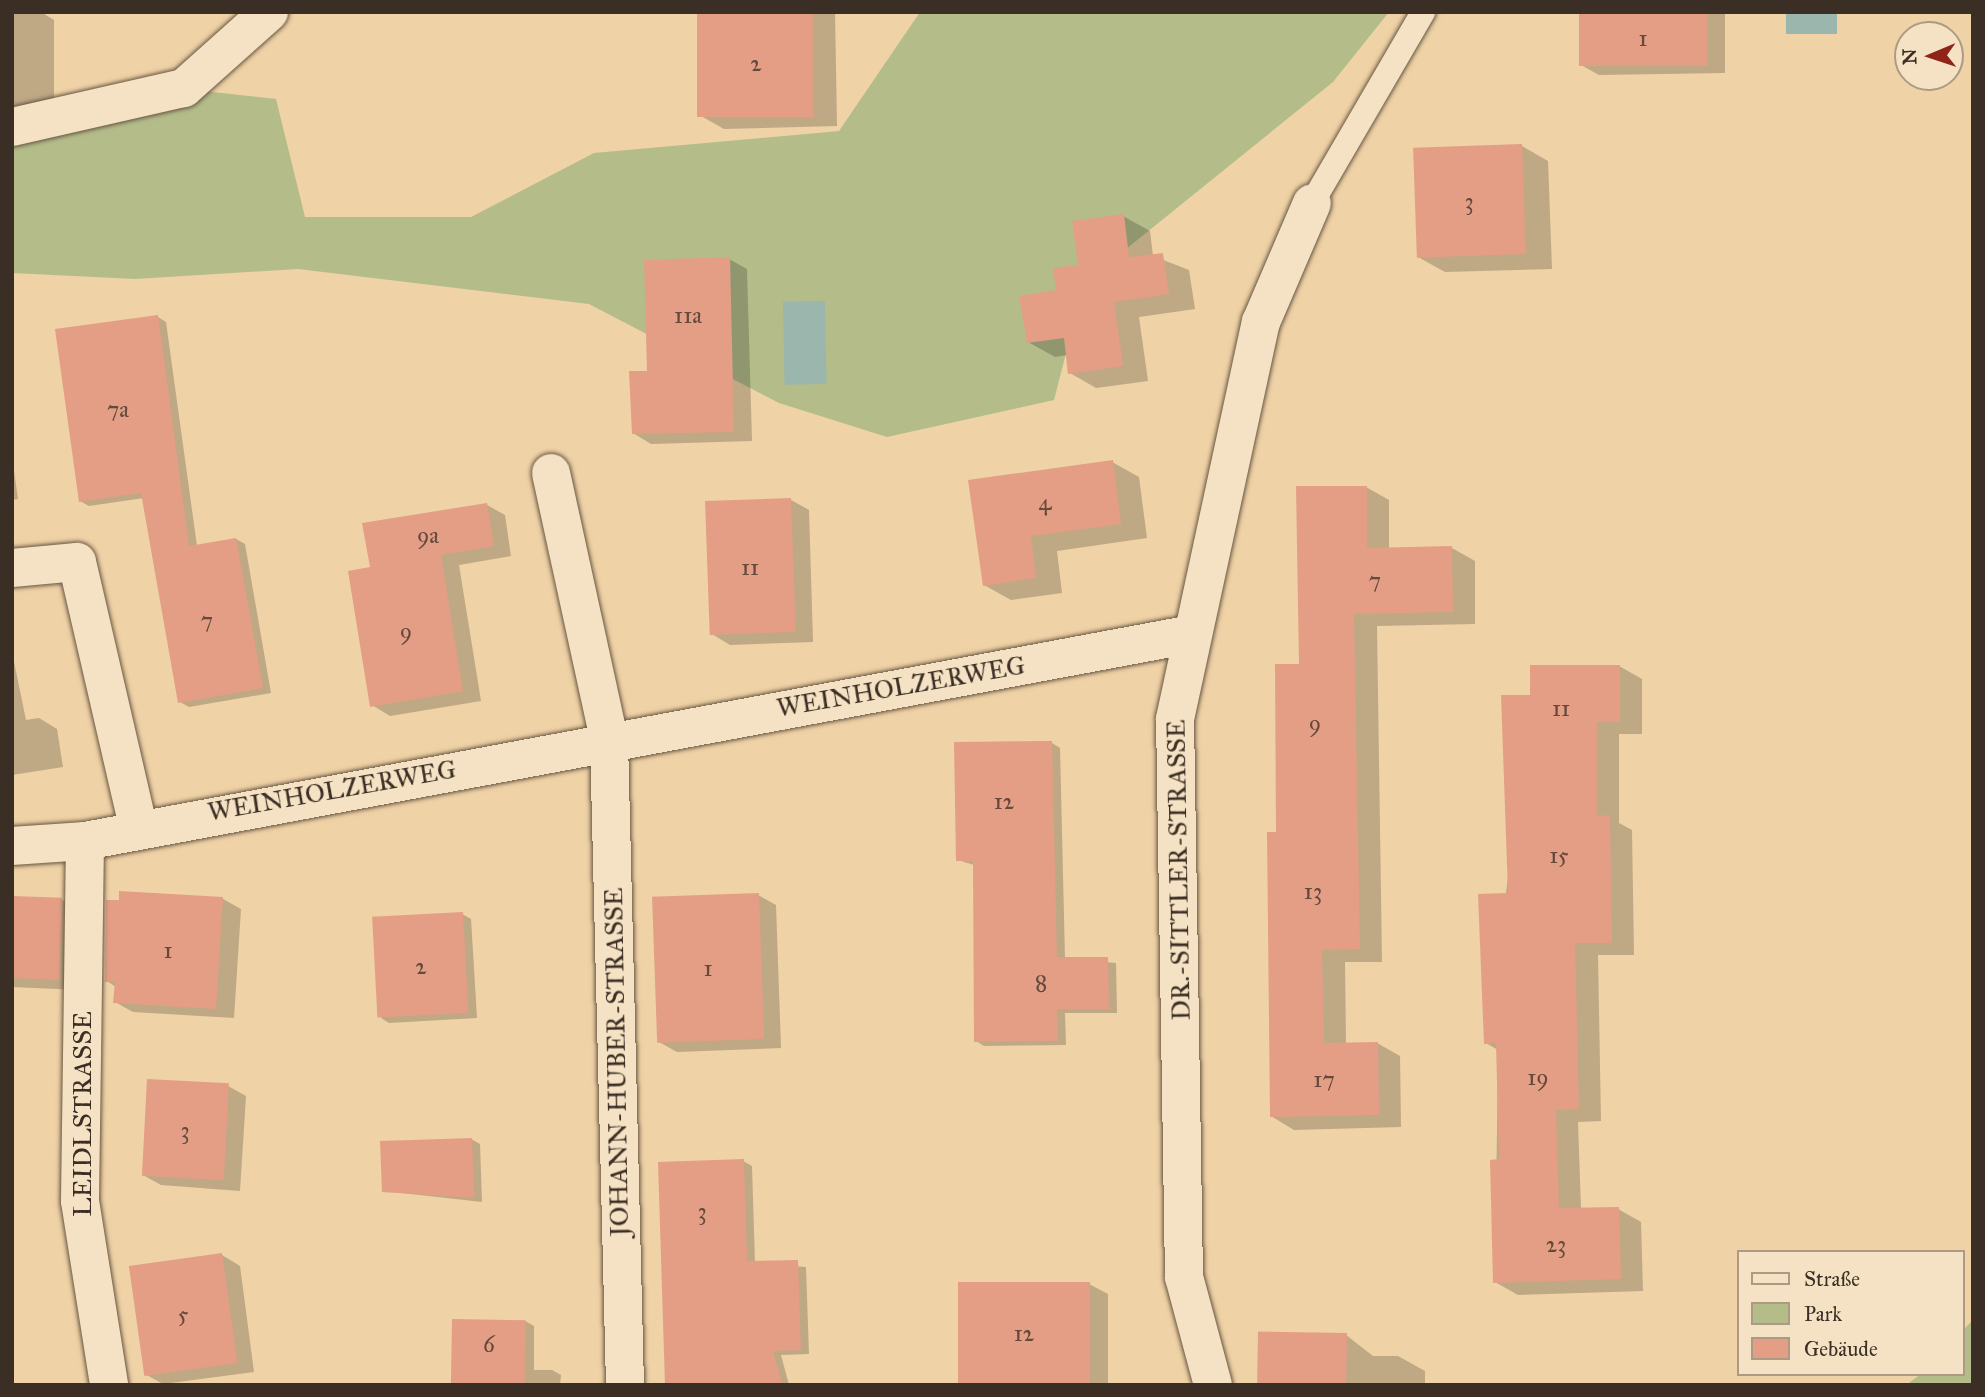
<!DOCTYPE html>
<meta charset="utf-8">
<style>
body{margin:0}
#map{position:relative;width:1985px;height:1397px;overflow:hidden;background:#efd2a5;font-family:"IM FELL Great Primer",serif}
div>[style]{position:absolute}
.green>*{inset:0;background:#b4bd8a}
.water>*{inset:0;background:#9bb6ad;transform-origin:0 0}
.shadow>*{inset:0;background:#0003}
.building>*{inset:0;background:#e49e86;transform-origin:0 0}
.roads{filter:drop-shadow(0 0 2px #685744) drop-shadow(0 0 2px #685744)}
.service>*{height:24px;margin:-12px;padding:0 12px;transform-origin:12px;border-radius:12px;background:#f5e2c4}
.minor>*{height:38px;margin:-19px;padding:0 19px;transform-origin:19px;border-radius:19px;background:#f5e2c4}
span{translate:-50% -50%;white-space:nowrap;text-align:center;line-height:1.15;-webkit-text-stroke:6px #f5e2c4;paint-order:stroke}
.number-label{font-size:23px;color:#654a3c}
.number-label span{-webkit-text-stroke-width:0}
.street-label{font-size:26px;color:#3b2e24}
.frame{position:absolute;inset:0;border:14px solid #3b2e24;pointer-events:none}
.legend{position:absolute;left:1737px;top:1250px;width:228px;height:126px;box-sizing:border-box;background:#f5e2c4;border:2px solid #ab9a84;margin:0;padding:9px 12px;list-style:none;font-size:21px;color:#3b2e24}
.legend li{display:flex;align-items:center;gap:14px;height:35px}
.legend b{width:35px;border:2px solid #ab9a84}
.north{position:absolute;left:1894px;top:21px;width:70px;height:70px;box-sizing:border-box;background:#f5e2c4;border:2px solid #ab9a84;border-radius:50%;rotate:268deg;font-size:19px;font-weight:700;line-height:28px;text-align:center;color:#3b2e24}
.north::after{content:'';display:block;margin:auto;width:24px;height:32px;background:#8f2418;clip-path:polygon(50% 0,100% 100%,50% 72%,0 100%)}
</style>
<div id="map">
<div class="green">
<div style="clip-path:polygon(920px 12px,1389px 12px,1333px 82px,1084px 283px,1054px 400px,887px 437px,779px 403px,589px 304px,298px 269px,135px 279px,12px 273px,12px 135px,203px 91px,276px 99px,305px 217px,471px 217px,594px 153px,839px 131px)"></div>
<div style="clip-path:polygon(1973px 1320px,1973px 1385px,1906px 1385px,1921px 1374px,1962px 1374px,1962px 1331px)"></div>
</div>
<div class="water">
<div style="left:1786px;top:12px;width:51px;height:22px"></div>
<div style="left:825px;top:301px;width:83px;height:42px;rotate:89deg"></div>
</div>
<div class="shadow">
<div style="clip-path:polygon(12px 12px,41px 12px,54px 20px,54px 113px,12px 113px)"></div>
<div style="clip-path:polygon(699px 12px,835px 12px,837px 126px,724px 129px,701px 116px)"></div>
<div style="clip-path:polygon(1580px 12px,1725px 12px,1725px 73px,1599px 75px,1581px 65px)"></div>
<div style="clip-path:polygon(1522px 146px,1548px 161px,1552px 269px,1445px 272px,1418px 257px)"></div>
<div style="clip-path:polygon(1123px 216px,1150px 231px,1153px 256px,1189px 270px,1195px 309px,1139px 317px,1148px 381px,1096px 388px,1070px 373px,1068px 355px,1055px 357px,1028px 342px,1058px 292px)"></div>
<div style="clip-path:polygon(729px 259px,747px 269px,752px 441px,651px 444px,633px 433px,649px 372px)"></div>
<div style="clip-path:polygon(158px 317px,166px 322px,197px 546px,236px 539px,245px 544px,271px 693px,189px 707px,180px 702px,144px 498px,89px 506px,80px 501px)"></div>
<div style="clip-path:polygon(12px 456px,18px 499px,12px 500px)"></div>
<div style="clip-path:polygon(1112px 462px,1139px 477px,1147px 538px,1057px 551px,1062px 593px,1011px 600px,984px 585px,970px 481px)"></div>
<div style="clip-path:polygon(1366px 487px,1389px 500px,1389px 549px,1452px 548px,1475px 561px,1475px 624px,1377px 626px,1382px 962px,1345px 962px,1346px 1044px,1377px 1043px,1400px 1056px,1401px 1127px,1294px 1130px,1271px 1116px,1278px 834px,1301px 666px)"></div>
<div style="clip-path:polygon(791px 500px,809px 510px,813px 642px,730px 645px,712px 634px)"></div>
<div style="clip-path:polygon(487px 505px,505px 515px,511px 556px,459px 565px,481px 701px,390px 716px,372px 705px,372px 568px)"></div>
<div style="clip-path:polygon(12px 652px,26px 720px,39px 718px,57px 729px,63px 767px,12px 775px)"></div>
<div style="clip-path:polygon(1619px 666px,1642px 679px,1642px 734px,1619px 734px,1619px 823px,1632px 830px,1634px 955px,1598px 955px,1601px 1121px,1578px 1122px,1581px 1209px,1618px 1209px,1641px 1222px,1643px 1291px,1518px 1295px,1495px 1282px,1498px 1050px,1486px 1043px,1532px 697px)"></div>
<div style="clip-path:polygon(1052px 743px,1060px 748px,1065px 959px,1116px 963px,1117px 1013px,1065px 1013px,1066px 1045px,984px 1046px,976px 1041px,974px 865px,958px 860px)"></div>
<div style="clip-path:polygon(758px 895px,776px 905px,781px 1048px,677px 1052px,659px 1042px)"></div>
<div style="clip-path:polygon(12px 898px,62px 900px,80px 910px,79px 990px,12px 987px)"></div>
<div style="clip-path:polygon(223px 899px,241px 909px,234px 1018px,133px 1012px,115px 1002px,116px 987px,107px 981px,121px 902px)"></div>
<div style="clip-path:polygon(462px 914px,471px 919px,477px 1018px,389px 1023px,381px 1018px)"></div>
<div style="clip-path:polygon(228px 1086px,246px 1096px,240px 1191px,161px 1185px,143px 1175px)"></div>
<div style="clip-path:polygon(471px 1139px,480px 1144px,482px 1202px,384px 1191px)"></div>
<div style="clip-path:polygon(743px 1161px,752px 1166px,755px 1263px,806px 1267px,809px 1354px,781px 1355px,789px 1385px,666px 1385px)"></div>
<div style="clip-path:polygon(222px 1255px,240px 1266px,254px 1372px,163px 1384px,145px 1374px)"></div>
<div style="clip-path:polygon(1089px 1284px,1108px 1294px,1108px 1385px,961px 1385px)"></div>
<div style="clip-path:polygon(525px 1321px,534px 1326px,534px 1370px,552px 1370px,561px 1375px,560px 1385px,453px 1385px)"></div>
<div style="clip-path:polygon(1346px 1335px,1373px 1356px,1398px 1356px,1425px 1371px,1425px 1385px,1260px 1385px)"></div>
</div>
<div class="building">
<div style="left:697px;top:12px;width:116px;height:105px"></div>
<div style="left:1579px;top:12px;width:128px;height:54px"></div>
<div style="left:1522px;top:144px;width:110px;height:109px;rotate:88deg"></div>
<div style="clip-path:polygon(1124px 214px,1129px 257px,1163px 253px,1169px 294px,1114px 302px,1123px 366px,1068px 374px,1064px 338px,1027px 343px,1019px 296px,1056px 290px,1053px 268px,1078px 265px,1072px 221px)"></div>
<div style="clip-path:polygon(730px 257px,734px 432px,632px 434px,629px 371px,647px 371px,644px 260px)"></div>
<div style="clip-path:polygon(158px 315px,189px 546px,236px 538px,263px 688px,178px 703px,141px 493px,79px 502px,55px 329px)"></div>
<div style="clip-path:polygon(1113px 460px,1121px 524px,1031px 536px,1036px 578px,983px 586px,968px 480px)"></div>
<div style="clip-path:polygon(1296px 486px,1367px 486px,1367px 548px,1452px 546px,1453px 612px,1354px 614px,1360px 949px,1322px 950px,1324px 1043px,1378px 1042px,1379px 1115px,1270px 1117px,1267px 832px,1276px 832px,1275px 664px,1299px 664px)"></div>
<div style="left:791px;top:498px;width:134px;height:86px;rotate:88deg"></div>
<div style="clip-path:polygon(487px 503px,494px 546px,441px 555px,463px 691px,370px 707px,348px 571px,370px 567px,362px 523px)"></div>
<div style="clip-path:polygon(1530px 665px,1620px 665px,1620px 722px,1597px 722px,1597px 816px,1610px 815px,1612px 943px,1575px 943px,1579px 1109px,1556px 1110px,1559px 1208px,1619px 1207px,1621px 1279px,1493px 1283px,1490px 1160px,1499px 1159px,1496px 1043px,1484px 1044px,1478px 894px,1508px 893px,1501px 695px,1530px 695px)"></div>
<div style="clip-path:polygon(1052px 741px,1057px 957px,1108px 957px,1109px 1009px,1057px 1009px,1058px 1041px,974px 1042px,973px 861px,956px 861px,954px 742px)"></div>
<div style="clip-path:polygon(119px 891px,223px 897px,216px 1009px,113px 1003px,115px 982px,105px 982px,106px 900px,119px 900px)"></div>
<div style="left:759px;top:893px;width:146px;height:107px;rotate:88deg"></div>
<div style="left:12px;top:896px;width:50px;height:82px;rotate:2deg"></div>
<div style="left:463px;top:912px;width:101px;height:91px;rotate:87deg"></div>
<div style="left:147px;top:1079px;width:82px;height:97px;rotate:3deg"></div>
<div style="clip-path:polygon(472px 1138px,474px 1198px,382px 1192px,380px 1141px)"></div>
<div style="clip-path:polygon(744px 1159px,747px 1261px,798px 1260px,801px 1350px,773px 1351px,782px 1385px,665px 1385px,658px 1162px)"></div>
<div style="left:222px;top:1253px;width:111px;height:94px;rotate:82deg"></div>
<div style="left:1090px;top:1282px;width:102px;height:132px;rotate:90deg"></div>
<div style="left:452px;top:1319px;width:74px;height:66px;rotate:1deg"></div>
<div style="left:1347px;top:1333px;width:52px;height:89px;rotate:91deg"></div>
</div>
<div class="roads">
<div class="service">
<div style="left:1312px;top:203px;width:221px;rotate:-59.8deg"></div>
</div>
<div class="minor">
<div style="left:12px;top:127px;width:176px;rotate:-12.8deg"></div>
<div style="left:184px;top:88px;width:114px;rotate:-41.8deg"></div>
<div style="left:551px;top:473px;width:273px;rotate:77.7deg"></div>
<div style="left:609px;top:740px;width:645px;rotate:88.58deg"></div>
<div style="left:12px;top:568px;width:65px;rotate:-5.3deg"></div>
<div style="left:77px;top:562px;width:272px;rotate:77deg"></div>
<div style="left:85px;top:841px;width:360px;rotate:90.8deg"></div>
<div style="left:80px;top:1201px;width:186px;rotate:81deg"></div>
<div style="left:12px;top:846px;width:73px;rotate:-3.9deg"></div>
<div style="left:85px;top:841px;width:1126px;rotate:-10.59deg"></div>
<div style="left:1213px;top:1385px;width:112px;rotate:-105deg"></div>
<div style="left:1184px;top:1277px;width:558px;rotate:-90.92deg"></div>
<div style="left:1175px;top:719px;width:406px;rotate:-77.8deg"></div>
<div style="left:1261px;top:322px;width:129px;rotate:-66.8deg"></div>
</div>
</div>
<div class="number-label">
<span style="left:1643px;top:38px">1</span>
<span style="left:756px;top:63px">2</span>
<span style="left:1469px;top:201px">3</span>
<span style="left:688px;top:315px">11a</span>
<span style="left:118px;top:409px">7a</span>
<span style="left:1045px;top:502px">4</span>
<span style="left:428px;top:535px">9a</span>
<span style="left:750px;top:567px">11</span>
<span style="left:1375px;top:580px">7</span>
<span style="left:207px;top:620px">7</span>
<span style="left:406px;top:631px">9</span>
<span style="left:1561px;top:708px">11</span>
<span style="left:1315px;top:723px">9</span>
<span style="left:1004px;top:801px">12</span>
<span style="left:1559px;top:855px">15</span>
<span style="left:1313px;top:891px">13</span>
<span style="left:168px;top:950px">1</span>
<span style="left:421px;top:966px">2</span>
<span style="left:708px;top:968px">1</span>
<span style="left:1041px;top:983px">8</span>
<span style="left:1538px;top:1077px">19</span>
<span style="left:1324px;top:1079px">17</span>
<span style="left:185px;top:1130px">3</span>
<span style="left:702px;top:1211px">3</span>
<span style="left:1556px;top:1244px">23</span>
<span style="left:183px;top:1314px">5</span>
<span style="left:1024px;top:1333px">12</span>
<span style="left:489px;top:1344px">6</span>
</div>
<div class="street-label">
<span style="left:901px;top:687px;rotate:-10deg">WEINHOLZERWEG</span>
<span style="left:332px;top:791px;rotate:-10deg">WEINHOLZERWEG</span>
<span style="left:1179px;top:870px;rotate:-91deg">DR.-SITTLER-STRASSE</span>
<span style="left:617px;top:1062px;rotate:-91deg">JOHANN-HUBER-STRASSE</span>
<span style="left:83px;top:1114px;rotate:-90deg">LEIDLSTRASSE</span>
</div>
<div class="frame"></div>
<ul class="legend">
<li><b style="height:9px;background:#f5e2c4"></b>Straße</li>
<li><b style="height:19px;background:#b4bd8a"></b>Park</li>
<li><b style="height:19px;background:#e49e86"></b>Gebäude</li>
</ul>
<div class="north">N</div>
</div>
